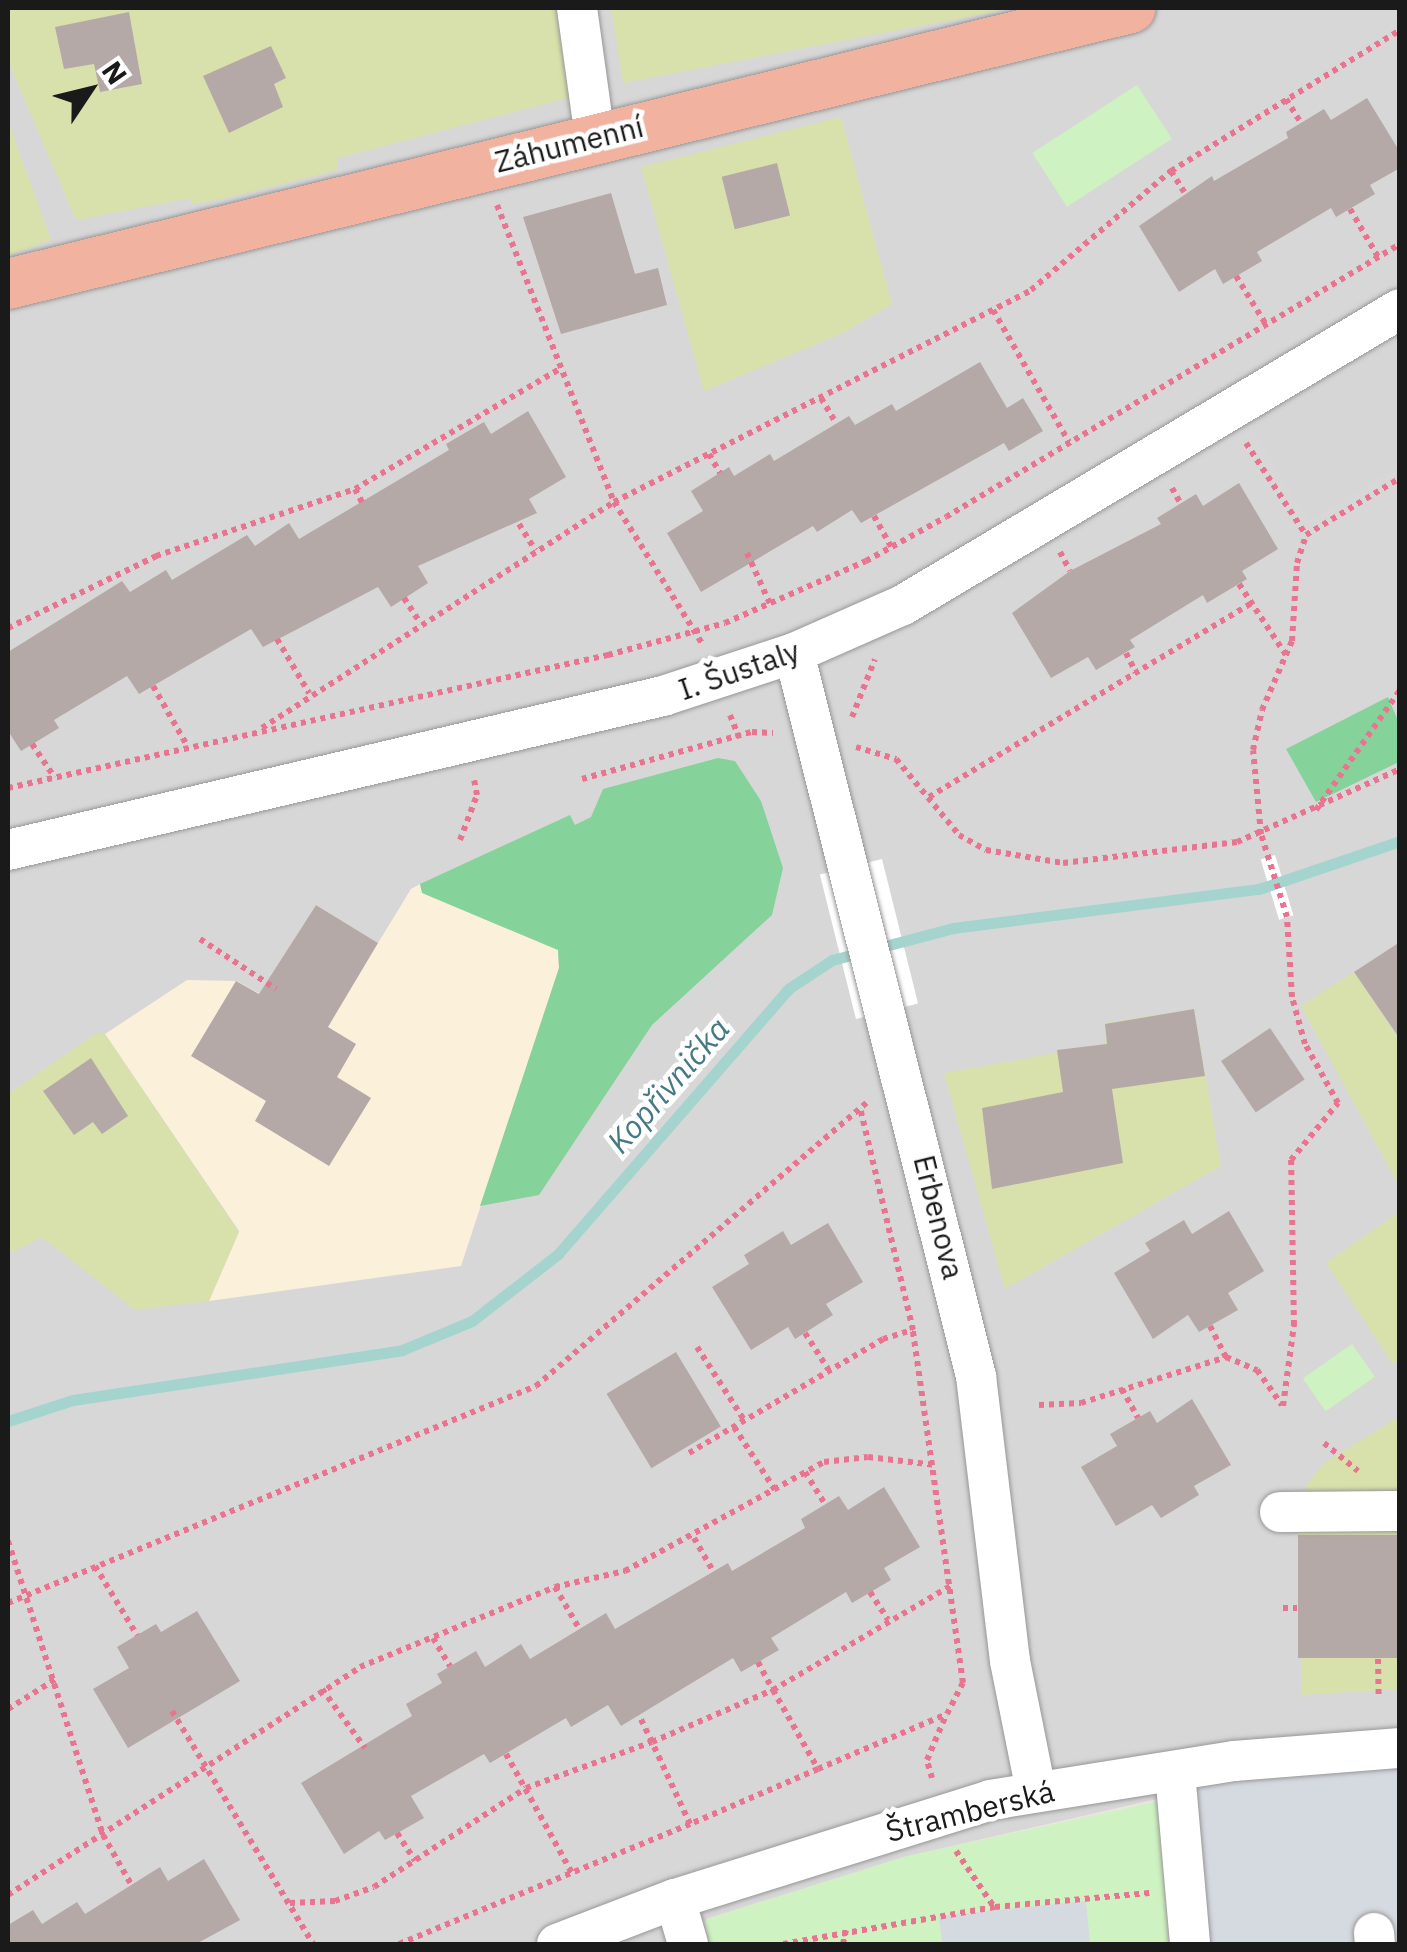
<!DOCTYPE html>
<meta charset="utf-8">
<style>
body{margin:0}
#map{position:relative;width:1407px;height:1952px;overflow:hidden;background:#ebe4e1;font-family:"IBM Plex Sans",sans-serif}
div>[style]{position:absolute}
.residential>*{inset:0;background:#d8d7d8}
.education>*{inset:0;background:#fbf0da}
.grass>*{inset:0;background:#d8e1ab}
.park>*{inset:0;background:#cef2c1;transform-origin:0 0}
.pitch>*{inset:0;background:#86d29b}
.parking>*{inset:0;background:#d6d6d6}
.plaza>*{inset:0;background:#d5d9e0}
.pier>*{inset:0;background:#fff;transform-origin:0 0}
.stream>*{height:11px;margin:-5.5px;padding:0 5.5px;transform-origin:5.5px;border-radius:5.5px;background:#a5d4cf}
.building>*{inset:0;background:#b4a9a7;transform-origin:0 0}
.path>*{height:6px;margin-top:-3px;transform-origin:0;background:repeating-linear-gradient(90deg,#e97490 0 5px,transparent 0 10px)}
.roads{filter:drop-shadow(0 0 2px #979797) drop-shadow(0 0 2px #979797)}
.minor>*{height:40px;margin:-20px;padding:0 20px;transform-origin:20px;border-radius:20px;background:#fff}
.major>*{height:50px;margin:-25px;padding:0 25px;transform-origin:25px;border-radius:25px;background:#f1b2a0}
span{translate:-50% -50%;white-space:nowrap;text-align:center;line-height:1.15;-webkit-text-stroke:9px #fff;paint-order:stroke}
.street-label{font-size:30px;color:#1a1a1a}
.water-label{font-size:32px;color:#467982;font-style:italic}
.frame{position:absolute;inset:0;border:10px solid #1a1a1a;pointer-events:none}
.north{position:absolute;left:40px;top:40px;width:100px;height:100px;-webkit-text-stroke:8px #fff;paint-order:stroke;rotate:55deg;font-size:28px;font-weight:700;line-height:40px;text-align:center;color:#1a1a1a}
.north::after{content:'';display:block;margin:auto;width:35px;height:45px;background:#1a1a1a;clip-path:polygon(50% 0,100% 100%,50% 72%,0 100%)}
</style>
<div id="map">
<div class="residential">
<div style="clip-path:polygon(8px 8px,1399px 8px,1399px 1774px,1157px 1799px,904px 1857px,706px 1919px,706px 1944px,8px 1944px)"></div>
</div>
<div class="education">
<div style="clip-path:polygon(420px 884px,423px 893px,558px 950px,559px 968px,461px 1266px,209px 1301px,239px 1231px,105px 1034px,187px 980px,237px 981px,269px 999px,281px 979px,272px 974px,316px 905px,378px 943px,411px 889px)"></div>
</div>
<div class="grass">
<div style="clip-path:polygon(8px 8px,562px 8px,575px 96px,338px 158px,337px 170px,222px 199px,192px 204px,190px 198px,76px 220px,8px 61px)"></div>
<div style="clip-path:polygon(611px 8px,1014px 8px,623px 83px)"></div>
<div style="clip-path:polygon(841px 117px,892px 304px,845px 332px,704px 391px,641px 167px)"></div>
<div style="clip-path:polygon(8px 121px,51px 240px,8px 255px)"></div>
<div style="clip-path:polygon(1354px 972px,1399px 1039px,1399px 1186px,1301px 1006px)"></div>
<div style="clip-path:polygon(1194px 1009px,1221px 1166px,1005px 1289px,944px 1073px,1106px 1044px,1105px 1023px)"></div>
<div style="clip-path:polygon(95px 1034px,105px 1034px,239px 1232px,209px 1301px,135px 1310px,42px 1237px,8px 1254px,8px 1094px)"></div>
<div style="clip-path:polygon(1399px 1212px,1400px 1361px,1392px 1363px,1326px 1263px)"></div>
<div style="clip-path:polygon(1399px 1417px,1399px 1689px,1302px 1695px,1298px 1533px,1306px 1485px,1324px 1463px)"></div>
</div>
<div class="park">
<div style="left:1137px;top:85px;width:64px;height:125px;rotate:57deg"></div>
<div style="left:1352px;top:1344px;width:40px;height:60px;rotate:55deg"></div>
<div style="clip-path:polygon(1200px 1792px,1211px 1944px,706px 1944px,705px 1920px,904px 1857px)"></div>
</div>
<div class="pitch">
<div style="clip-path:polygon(1388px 697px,1399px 723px,1399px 762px,1316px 802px,1286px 749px)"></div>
<div style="clip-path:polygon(718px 758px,735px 761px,761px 801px,783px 868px,772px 915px,652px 1025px,539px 1195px,480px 1206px,559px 968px,558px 950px,422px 893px,420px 884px,570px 815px,575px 825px,591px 817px,603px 789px)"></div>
</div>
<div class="parking">
<div style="clip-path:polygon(1399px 327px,1399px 466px,1309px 521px,1247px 420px)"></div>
</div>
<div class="plaza">
<div style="clip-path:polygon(1399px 1748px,1399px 1944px,1190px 1944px,1175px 1772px)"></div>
<div style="clip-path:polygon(1086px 1901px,1090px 1944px,942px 1944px,939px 1916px)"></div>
</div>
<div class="pier">
<div style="left:1275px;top:855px;width:63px;height:15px;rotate:73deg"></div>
<div style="left:882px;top:859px;width:149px;height:64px;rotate:76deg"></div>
</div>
<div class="stream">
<div style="left:8px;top:1421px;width:68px;rotate:-17.9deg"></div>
<div style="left:73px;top:1400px;width:333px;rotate:-8.6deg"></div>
<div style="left:402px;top:1350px;width:76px;rotate:-22.5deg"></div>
<div style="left:472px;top:1321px;width:109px;rotate:-37.9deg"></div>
<div style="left:558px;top:1254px;width:351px;rotate:-49deg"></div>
<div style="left:788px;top:989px;width:53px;rotate:-33.4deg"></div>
<div style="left:832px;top:960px;width:125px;rotate:-14.8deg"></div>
<div style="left:953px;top:928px;width:308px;rotate:-7.3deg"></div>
<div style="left:1259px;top:889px;width:149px;rotate:-18.8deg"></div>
</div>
<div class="building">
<div style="clip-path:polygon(129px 12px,142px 84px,100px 92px,94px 64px,64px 69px,55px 27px)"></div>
<div style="clip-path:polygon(271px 46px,286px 78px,274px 84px,283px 107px,229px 133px,203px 76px)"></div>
<div style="clip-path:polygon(1367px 98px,1400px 152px,1400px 168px,1370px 185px,1375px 194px,1336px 217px,1331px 208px,1257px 252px,1262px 261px,1223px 284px,1215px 269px,1179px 292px,1139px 226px,1212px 176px,1214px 181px,1288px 138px,1286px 132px,1324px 109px,1331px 120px)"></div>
<div style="left:777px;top:163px;width:54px;height:57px;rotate:76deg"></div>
<div style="clip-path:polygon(611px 193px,635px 274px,658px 268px,667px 305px,561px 334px,523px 217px)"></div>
<div style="clip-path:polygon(980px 362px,1007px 408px,1023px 398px,1043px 431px,1009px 451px,1004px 443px,861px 523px,852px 510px,817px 532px,813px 526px,701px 592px,667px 533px,703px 511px,691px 491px,729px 467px,734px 476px,770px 454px,774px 461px,849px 416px,855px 425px,892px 404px,896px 411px)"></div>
<div style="clip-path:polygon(528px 411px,566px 477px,529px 499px,537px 513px,418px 566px,428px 583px,391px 607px,378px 587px,263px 647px,251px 629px,139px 694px,127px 676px,54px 720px,59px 728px,21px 751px,8px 731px,8px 652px,122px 581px,130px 592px,166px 570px,172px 580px,247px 535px,255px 546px,289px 523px,299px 539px,449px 450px,446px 444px,463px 434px,484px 422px,491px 434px)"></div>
<div style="clip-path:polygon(1239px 483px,1278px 549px,1242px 571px,1247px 579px,1207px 603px,1203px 595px,1130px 640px,1135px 647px,1096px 670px,1088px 657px,1051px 678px,1012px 613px,1070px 571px,1161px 524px,1157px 518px,1196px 494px,1203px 506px)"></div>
<div style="clip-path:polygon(316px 905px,378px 943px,328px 1027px,356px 1044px,337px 1077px,371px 1098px,329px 1166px,255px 1121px,266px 1101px,191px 1056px,236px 981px,259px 994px)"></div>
<div style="clip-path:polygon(1400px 942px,1400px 1039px,1354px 972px)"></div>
<div style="clip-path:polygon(1194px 1009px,1205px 1076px,1112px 1089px,1123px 1163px,992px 1189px,982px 1108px,1063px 1092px,1057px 1050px,1107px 1044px,1105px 1024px)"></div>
<div style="left:1270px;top:1028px;width:62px;height:59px;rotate:56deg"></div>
<div style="clip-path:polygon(91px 1058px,128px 1116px,102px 1134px,93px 1122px,74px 1135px,43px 1091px)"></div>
<div style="clip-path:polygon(1229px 1211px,1264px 1271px,1228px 1293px,1238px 1310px,1199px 1332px,1188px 1315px,1153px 1339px,1114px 1273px,1150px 1251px,1145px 1243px,1184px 1220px,1192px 1234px)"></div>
<div style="clip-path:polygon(828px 1223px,863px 1282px,826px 1304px,833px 1315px,795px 1339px,788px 1327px,751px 1350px,712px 1287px,749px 1264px,744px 1255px,783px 1231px,791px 1245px)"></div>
<div style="left:676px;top:1352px;width:87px;height:81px;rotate:59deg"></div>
<div style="clip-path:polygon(1192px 1399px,1231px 1465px,1194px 1486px,1199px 1495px,1161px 1518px,1152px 1505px,1116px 1526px,1081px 1467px,1117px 1446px,1110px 1434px,1150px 1411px,1157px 1423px)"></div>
<div style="clip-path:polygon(884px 1487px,920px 1547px,884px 1568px,891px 1580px,852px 1603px,846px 1592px,771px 1638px,779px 1650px,741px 1672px,733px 1658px,621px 1726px,608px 1705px,571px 1727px,566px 1718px,490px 1763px,484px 1754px,411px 1796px,424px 1818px,385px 1840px,379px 1831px,344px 1854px,301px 1783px,412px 1716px,406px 1704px,442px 1683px,437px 1674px,476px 1651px,485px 1667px,521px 1644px,530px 1659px,606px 1613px,615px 1629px,728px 1563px,732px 1571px,805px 1528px,801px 1519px,839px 1496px,848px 1510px)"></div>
<div style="left:1400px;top:1535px;width:123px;height:102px;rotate:90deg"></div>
<div style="clip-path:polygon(197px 1611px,240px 1681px,128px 1748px,93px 1689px,129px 1668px,117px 1647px,156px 1624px,161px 1632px)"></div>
<div style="clip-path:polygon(204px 1859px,240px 1920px,196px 1944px,8px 1944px,8px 1925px,33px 1910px,42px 1924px,77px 1902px,85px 1914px,160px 1867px,168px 1881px)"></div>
</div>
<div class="path">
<div style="left:1286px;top:99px;width:28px;rotate:58deg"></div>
<div style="left:1171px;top:171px;width:25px;rotate:58deg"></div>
<div style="left:497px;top:205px;width:319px;rotate:68.5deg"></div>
<div style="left:614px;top:502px;width:168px;rotate:58.1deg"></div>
<div style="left:1350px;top:209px;width:56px;rotate:59.7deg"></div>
<div style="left:1236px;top:276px;width:55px;rotate:58.3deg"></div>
<div style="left:993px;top:310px;width:152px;rotate:60.1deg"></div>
<div style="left:821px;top:398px;width:29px;rotate:59deg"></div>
<div style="left:1246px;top:443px;width:110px;rotate:56.9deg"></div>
<div style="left:1306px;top:535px;width:110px;rotate:-31.2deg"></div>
<div style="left:709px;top:454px;width:22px;rotate:60deg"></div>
<div style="left:1172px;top:488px;width:18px;rotate:61deg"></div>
<div style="left:355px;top:489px;width:15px;rotate:62deg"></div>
<div style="left:874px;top:516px;width:35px;rotate:61deg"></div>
<div style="left:519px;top:524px;width:31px;rotate:58deg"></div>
<div style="left:1060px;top:552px;width:21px;rotate:62deg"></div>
<div style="left:747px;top:553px;width:56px;rotate:65.7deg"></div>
<div style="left:1239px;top:584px;width:85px;rotate:56.5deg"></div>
<div style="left:404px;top:598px;width:30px;rotate:57deg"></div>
<div style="left:8px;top:628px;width:165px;rotate:-25.9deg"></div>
<div style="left:156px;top:556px;width:210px;rotate:-18.6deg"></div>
<div style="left:355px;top:489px;width:239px;rotate:-30.4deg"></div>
<div style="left:277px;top:639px;width:63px;rotate:59.3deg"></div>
<div style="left:1126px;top:653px;width:22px;rotate:63deg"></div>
<div style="left:153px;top:686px;width:70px;rotate:60.2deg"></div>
<div style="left:730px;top:715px;width:24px;rotate:68deg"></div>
<div style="left:852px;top:717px;width:62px;rotate:-68.4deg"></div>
<div style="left:262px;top:728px;width:418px;rotate:-32.7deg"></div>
<div style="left:614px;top:502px;width:468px;rotate:-26.9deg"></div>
<div style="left:1031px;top:290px;width:184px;rotate:-40.4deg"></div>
<div style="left:1171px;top:171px;width:269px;rotate:-31.6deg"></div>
<div style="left:32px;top:744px;width:40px;rotate:56deg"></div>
<div style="left:856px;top:747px;width:42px;rotate:16.7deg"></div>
<div style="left:896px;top:759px;width:99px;rotate:50.3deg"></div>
<div style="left:959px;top:835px;width:31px;rotate:29deg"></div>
<div style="left:986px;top:850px;width:78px;rotate:9.6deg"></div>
<div style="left:1063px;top:863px;width:175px;rotate:-6.9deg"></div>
<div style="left:1237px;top:842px;width:179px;rotate:-24.1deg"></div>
<div style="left:582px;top:779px;width:176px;rotate:-15.5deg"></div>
<div style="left:752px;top:732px;width:21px;rotate:3deg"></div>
<div style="left:8px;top:788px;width:615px;rotate:-12.5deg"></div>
<div style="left:608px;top:655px;width:121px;rotate:-15.3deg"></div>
<div style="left:725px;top:623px;width:154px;rotate:-23.7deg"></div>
<div style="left:866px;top:561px;width:91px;rotate:-28.8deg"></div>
<div style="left:946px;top:517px;width:530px;rotate:-31.02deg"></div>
<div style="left:929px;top:797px;width:379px;rotate:-31deg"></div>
<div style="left:1316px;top:810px;width:146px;rotate:-55deg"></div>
<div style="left:460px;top:840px;width:48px;rotate:-69.3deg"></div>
<div style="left:477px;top:795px;width:15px;rotate:-101deg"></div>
<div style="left:200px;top:939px;width:91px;rotate:33.3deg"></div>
<div style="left:1210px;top:1326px;width:35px;rotate:63deg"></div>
<div style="left:805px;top:1333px;width:43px;rotate:57.4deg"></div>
<div style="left:697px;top:1347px;width:87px;rotate:57.2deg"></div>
<div style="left:1122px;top:1389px;width:33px;rotate:61deg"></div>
<div style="left:1039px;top:1405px;width:42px;rotate:-2.7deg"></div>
<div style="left:1081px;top:1403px;width:152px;rotate:-17.6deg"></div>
<div style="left:1226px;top:1357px;width:34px;rotate:23deg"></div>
<div style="left:1257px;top:1370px;width:43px;rotate:54.5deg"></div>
<div style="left:1283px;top:1406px;width:82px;rotate:-82.3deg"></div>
<div style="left:1294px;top:1325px;width:165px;rotate:-91deg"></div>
<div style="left:1291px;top:1160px;width:74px;rotate:-50.5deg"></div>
<div style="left:1338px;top:1103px;width:68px;rotate:-119.2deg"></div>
<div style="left:1305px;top:1044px;width:49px;rotate:-105.5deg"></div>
<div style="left:1292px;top:997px;width:80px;rotate:-93.6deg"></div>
<div style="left:1287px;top:917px;width:87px;rotate:-107.4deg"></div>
<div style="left:1261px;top:834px;width:84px;rotate:-95.4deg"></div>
<div style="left:1253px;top:750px;width:41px;rotate:-77.3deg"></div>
<div style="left:1262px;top:710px;width:75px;rotate:-66.5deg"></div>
<div style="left:1292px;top:641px;width:78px;rotate:-86.3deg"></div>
<div style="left:1297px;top:563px;width:29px;rotate:-72deg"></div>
<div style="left:734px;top:1427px;width:75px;rotate:56.9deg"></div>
<div style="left:1324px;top:1443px;width:44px;rotate:39.5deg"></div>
<div style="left:689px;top:1453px;width:225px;rotate:-30.4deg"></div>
<div style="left:883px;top:1339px;width:31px;rotate:-17deg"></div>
<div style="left:805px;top:1472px;width:38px;rotate:58deg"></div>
<div style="left:694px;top:1538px;width:39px;rotate:60deg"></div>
<div style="left:8px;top:1541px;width:309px;rotate:72.1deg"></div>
<div style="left:103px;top:1835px;width:56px;rotate:60.3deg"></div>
<div style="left:95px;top:1566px;width:81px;rotate:58.7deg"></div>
<div style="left:555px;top:1587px;width:50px;rotate:59.8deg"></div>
<div style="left:870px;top:1592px;width:33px;rotate:57deg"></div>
<div style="left:8px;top:1603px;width:571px;rotate:-22.34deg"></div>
<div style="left:536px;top:1386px;width:438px;rotate:-40.6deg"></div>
<div style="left:1283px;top:1608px;width:14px"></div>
<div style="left:433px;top:1638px;width:33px;rotate:59deg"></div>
<div style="left:1378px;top:1659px;width:39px;rotate:89deg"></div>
<div style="left:758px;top:1662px;width:32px;rotate:62deg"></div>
<div style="left:773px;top:1690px;width:91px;rotate:60.3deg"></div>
<div style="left:818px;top:1769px;width:139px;rotate:156.7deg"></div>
<div style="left:690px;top:1824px;width:90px;rotate:-114.9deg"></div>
<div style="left:652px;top:1742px;width:132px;rotate:-23.3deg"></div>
<div style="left:773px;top:1690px;width:208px;rotate:-30.4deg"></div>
<div style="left:322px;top:1689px;width:73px;rotate:53.9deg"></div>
<div style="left:8px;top:1709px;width:57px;rotate:-32deg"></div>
<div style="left:172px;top:1711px;width:272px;rotate:58.8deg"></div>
<div style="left:506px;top:1754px;width:136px;rotate:61deg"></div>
<div style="left:818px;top:1769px;width:140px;rotate:-23.1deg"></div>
<div style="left:947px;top:1714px;width:35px;rotate:-63deg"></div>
<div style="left:963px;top:1683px;width:357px;rotate:-98.1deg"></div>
<div style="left:913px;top:1330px;width:228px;rotate:-103.4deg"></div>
<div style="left:932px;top:1778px;width:19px;rotate:-106deg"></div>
<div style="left:927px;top:1760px;width:49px;rotate:-67.1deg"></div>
<div style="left:397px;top:1833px;width:33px;rotate:57deg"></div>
<div style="left:956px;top:1851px;width:68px;rotate:55.8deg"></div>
<div style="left:8px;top:1895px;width:419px;rotate:-32.9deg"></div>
<div style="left:360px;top:1667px;width:211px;rotate:-22.3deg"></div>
<div style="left:555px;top:1587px;width:72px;rotate:-12.9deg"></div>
<div style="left:625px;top:1571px;width:227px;rotate:-28.7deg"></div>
<div style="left:824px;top:1462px;width:44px;rotate:-6.5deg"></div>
<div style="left:868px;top:1457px;width:68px;rotate:6.7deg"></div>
<div style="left:290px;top:1903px;width:45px;rotate:-2.5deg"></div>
<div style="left:335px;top:1901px;width:41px;rotate:-19.7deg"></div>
<div style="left:374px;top:1887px;width:181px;rotate:-33.1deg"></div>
<div style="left:526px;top:1788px;width:134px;rotate:-20.1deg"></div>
<div style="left:652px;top:1742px;width:30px;rotate:-116deg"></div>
<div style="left:399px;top:1944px;width:315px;rotate:-22.4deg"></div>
<div style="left:783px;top:1944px;width:215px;rotate:-9.9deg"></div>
<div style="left:995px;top:1907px;width:155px;rotate:-5.2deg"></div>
<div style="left:843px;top:1944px;width:14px;rotate:-78deg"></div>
</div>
<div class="roads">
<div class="minor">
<div style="left:577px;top:8px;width:130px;rotate:82.1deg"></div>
<div style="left:794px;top:653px;width:746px;rotate:75.87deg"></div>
<div style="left:976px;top:1376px;width:287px;rotate:83.2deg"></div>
<div style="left:1010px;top:1661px;width:133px;rotate:78.7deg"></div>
<div style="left:8px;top:850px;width:673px;rotate:-13.23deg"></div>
<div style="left:663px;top:696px;width:138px;rotate:-18.2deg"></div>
<div style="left:794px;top:653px;width:119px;rotate:-23.8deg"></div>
<div style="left:903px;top:605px;width:578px;rotate:-30.78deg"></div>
<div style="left:1280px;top:1512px;width:120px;rotate:-0.5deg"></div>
<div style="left:1175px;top:1772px;width:173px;rotate:85deg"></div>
<div style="left:675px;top:1899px;width:47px;rotate:73.9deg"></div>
<div style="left:1374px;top:1933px;width:11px;rotate:85deg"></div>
<div style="left:557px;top:1944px;width:126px;rotate:-20.9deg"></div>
<div style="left:675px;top:1899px;width:330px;rotate:-17.4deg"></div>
<div style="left:990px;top:1800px;width:247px;rotate:-9.1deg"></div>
<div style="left:1234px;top:1761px;width:167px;rotate:-4.5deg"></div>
</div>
<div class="major">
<div style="left:8px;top:284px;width:1156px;rotate:-13.81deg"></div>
</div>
</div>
<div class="street-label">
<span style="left:569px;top:144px;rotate:-14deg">Záhumenní</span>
<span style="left:739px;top:670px;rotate:-19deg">I. Šustaly</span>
<span style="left:939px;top:1217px;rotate:76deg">Erbenova</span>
<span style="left:970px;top:1811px;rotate:-14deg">Štramberská</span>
</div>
<div class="water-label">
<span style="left:668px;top:1085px;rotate:-49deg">Kopřivnička</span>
</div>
<div class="frame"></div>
<div class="north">N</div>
</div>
